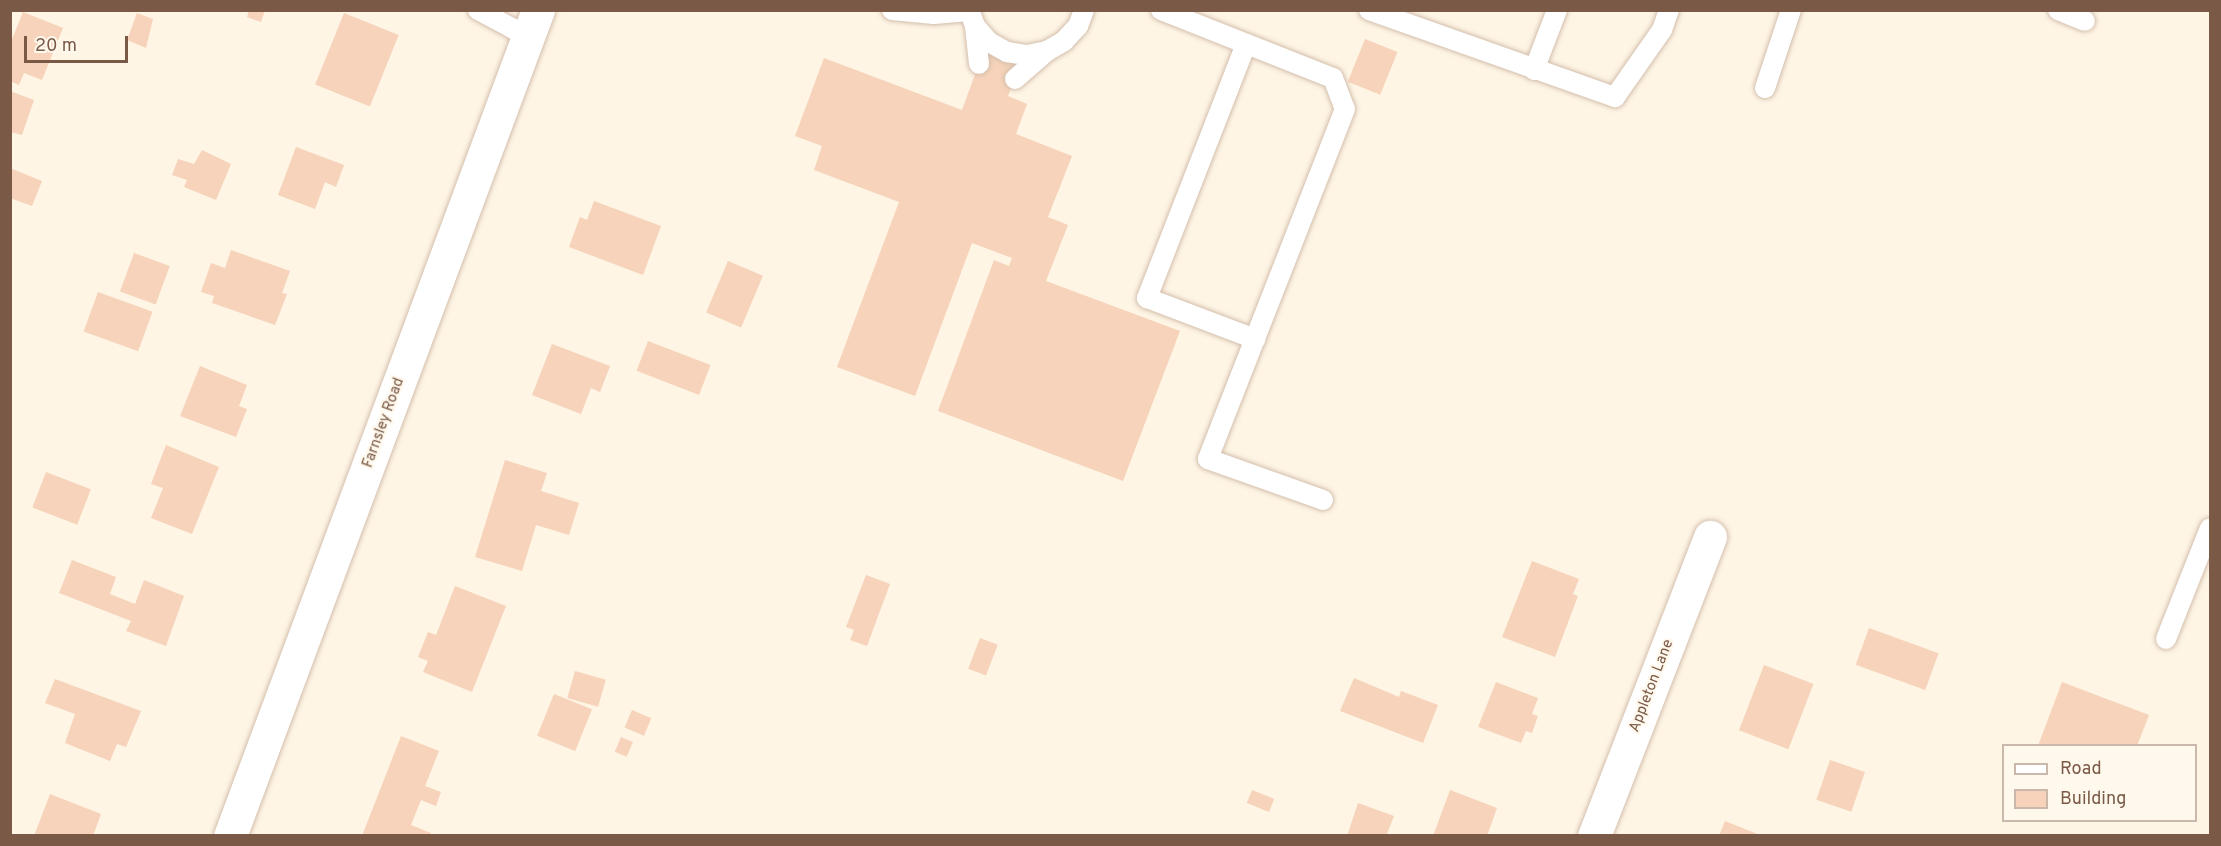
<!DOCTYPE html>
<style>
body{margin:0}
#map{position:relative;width:2221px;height:846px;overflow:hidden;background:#fef5e5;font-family:Overpass,sans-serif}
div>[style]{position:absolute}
.building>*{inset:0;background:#f6d3ba;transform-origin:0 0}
.roads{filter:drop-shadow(0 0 2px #d4beac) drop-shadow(0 0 2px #d4beac)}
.lane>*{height:20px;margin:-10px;padding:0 10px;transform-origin:10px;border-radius:10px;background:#fff}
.street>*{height:33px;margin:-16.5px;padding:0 16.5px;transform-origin:16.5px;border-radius:16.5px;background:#fff}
span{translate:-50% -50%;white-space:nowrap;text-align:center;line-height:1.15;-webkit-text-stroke:4.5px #fff8ed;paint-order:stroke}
.street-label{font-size:15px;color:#7a5a47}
.frame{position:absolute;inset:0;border:12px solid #7a5a47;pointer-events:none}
.legend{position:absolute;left:2002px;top:744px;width:195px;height:78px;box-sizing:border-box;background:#fff8ed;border:2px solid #cab9ab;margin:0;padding:8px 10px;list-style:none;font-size:18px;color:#7a5a47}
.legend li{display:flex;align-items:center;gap:12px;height:30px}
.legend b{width:30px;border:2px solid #cab9ab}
.scale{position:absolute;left:24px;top:36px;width:104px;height:27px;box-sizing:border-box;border:3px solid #7a5a47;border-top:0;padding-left:8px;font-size:18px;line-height:21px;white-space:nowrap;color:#7a5a47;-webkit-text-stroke:4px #fff8ed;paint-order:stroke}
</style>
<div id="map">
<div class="building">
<div style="clip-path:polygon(249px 10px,265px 10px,261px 22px,247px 17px)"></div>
<div style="clip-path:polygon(23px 12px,63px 28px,42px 80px,24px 73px,19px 85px,10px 81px,10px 44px)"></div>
<div style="clip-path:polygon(137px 13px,153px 19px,146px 48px,127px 40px)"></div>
<div style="left:344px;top:13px;width:59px;height:77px;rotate:22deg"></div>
<div style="left:1365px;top:39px;width:35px;height:46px;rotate:22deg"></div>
<div style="clip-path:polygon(983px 52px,1019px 66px,1008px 96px,1027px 104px,1016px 134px,1072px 156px,1048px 217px,1068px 225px,1046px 281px,1180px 331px,1123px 481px,938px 411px,994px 260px,1009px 266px,1012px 258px,972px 243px,915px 396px,837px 367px,899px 202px,814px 170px,822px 146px,795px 136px,824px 58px,962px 110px)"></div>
<div style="clip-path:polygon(10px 91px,34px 100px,22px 135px,10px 132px)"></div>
<div style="clip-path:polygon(296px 147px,344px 165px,336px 187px,325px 182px,315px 209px,278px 195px)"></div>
<div style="clip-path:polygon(202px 150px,231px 164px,216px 200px,184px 187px,187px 180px,172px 175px,178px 159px,194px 164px)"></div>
<div style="clip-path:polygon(10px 168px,42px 181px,32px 206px,10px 198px)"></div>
<div style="clip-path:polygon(594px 201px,661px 226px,643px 275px,569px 247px,580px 217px,587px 220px)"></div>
<div style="clip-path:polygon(231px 250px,290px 271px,282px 293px,287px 294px,275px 325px,212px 303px,214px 296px,201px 292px,211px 263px,225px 268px)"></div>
<div style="left:134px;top:253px;width:38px;height:41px;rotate:20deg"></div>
<div style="left:728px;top:261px;width:38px;height:56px;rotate:23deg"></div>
<div style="left:98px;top:292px;width:58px;height:42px;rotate:20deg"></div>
<div style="left:648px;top:341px;width:67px;height:32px;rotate:21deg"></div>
<div style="clip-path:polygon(552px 344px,610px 366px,600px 392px,591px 388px,581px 414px,532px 395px)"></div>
<div style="clip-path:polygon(200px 366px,247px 385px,239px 406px,247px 409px,236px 437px,180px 416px)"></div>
<div style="clip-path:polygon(166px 445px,219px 467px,192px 534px,151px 518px,163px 488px,151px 484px)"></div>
<div style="clip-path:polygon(505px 460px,547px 473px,541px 491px,579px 503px,569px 535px,536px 525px,522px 571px,475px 557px)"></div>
<div style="left:46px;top:472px;width:48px;height:38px;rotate:21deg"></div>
<div style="clip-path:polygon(72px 560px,116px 577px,110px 594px,135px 604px,144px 580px,184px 596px,166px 646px,126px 631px,131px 621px,59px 593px)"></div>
<div style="clip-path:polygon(1532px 561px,1579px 579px,1573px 594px,1578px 596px,1555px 657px,1502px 637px)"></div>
<div style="clip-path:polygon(866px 575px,890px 584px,867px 646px,850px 640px,854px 630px,846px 627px)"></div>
<div style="clip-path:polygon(455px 586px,506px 606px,472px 692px,423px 672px,428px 661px,418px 657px,428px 632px,436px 635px)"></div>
<div style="left:1869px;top:628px;width:74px;height:39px;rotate:20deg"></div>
<div style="left:980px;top:638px;width:19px;height:33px;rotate:21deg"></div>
<div style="left:1764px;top:665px;width:53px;height:70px;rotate:21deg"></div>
<div style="left:575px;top:671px;width:32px;height:28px;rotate:16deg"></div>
<div style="clip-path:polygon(1354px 678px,1399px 697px,1401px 691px,1438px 705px,1423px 743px,1340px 711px)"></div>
<div style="clip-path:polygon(55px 679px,141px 711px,126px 747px,117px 744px,110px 761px,65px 743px,75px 714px,45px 703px)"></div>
<div style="clip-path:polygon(1496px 682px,1538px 698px,1532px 714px,1538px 716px,1532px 733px,1526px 731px,1521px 743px,1478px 727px)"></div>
<div style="clip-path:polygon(2062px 682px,2149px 715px,2137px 746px,2038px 746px)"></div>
<div style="left:554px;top:694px;width:41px;height:45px;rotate:22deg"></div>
<div style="left:632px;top:710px;width:21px;height:19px;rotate:23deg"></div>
<div style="clip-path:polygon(401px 736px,439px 751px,425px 786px,441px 792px,436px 806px,421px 800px,411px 825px,431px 833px,430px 836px,362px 836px)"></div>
<div style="left:621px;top:737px;width:13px;height:16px;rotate:23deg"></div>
<div style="left:1830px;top:760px;width:37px;height:42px;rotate:19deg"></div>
<div style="left:1252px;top:790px;width:24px;height:14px;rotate:22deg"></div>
<div style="clip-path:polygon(1450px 790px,1497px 808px,1487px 836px,1433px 836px)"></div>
<div style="clip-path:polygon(50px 794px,101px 814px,93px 836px,34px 836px)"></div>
<div style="clip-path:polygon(1358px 803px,1394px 816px,1386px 836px,1347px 836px)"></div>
<div style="clip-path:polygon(1725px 821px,1760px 835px,1760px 836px,1719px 836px)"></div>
</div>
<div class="roads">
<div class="lane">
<div style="left:478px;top:10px;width:40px;rotate:28deg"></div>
<div style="left:513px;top:29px;width:17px;rotate:13deg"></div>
<div style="left:892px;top:10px;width:42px;rotate:5.4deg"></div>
<div style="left:934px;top:14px;width:35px;rotate:-5deg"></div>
<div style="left:969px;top:10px;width:17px;rotate:69deg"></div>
<div style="left:975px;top:26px;width:21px;rotate:49deg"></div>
<div style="left:989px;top:42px;width:21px;rotate:29deg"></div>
<div style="left:1007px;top:52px;width:20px;rotate:9deg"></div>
<div style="left:1027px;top:55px;width:20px;rotate:-11deg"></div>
<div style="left:1047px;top:51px;width:20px;rotate:-30deg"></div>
<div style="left:1064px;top:41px;width:21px;rotate:-47deg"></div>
<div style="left:1078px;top:26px;width:17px;rotate:-69deg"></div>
<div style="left:1161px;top:10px;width:185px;rotate:21.6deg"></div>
<div style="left:1333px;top:78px;width:33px;rotate:69deg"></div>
<div style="left:1345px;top:109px;width:376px;rotate:111.4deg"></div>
<div style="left:1208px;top:459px;width:122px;rotate:19.6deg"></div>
<div style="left:1369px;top:10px;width:261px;rotate:19.5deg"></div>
<div style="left:1615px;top:97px;width:82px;rotate:-55deg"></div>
<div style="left:1662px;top:30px;width:21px;rotate:-71deg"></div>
<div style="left:2058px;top:10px;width:29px;rotate:22deg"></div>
<div style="left:975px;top:26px;width:38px;rotate:84deg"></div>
<div style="left:1246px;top:44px;width:273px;rotate:111.3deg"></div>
<div style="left:1147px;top:298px;width:116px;rotate:20.8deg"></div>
<div style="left:1534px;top:70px;width:64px;rotate:-69deg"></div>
<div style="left:1015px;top:79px;width:43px;rotate:-41.2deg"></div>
<div style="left:1765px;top:88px;width:82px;rotate:-71.6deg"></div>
<div style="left:2166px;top:639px;width:119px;rotate:-68.4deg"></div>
</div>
<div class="street">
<div style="left:230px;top:836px;width:882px;rotate:-69.55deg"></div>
<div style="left:1594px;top:836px;width:321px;rotate:-68.8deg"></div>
</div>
</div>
<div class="street-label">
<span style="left:384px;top:423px;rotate:-70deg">Farnsley Road</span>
<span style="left:1652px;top:686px;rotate:-69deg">Appleton Lane</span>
</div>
<div class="frame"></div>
<ul class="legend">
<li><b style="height:8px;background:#fff"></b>Road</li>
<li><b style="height:16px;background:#f6d3ba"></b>Building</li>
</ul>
<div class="scale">20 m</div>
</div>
